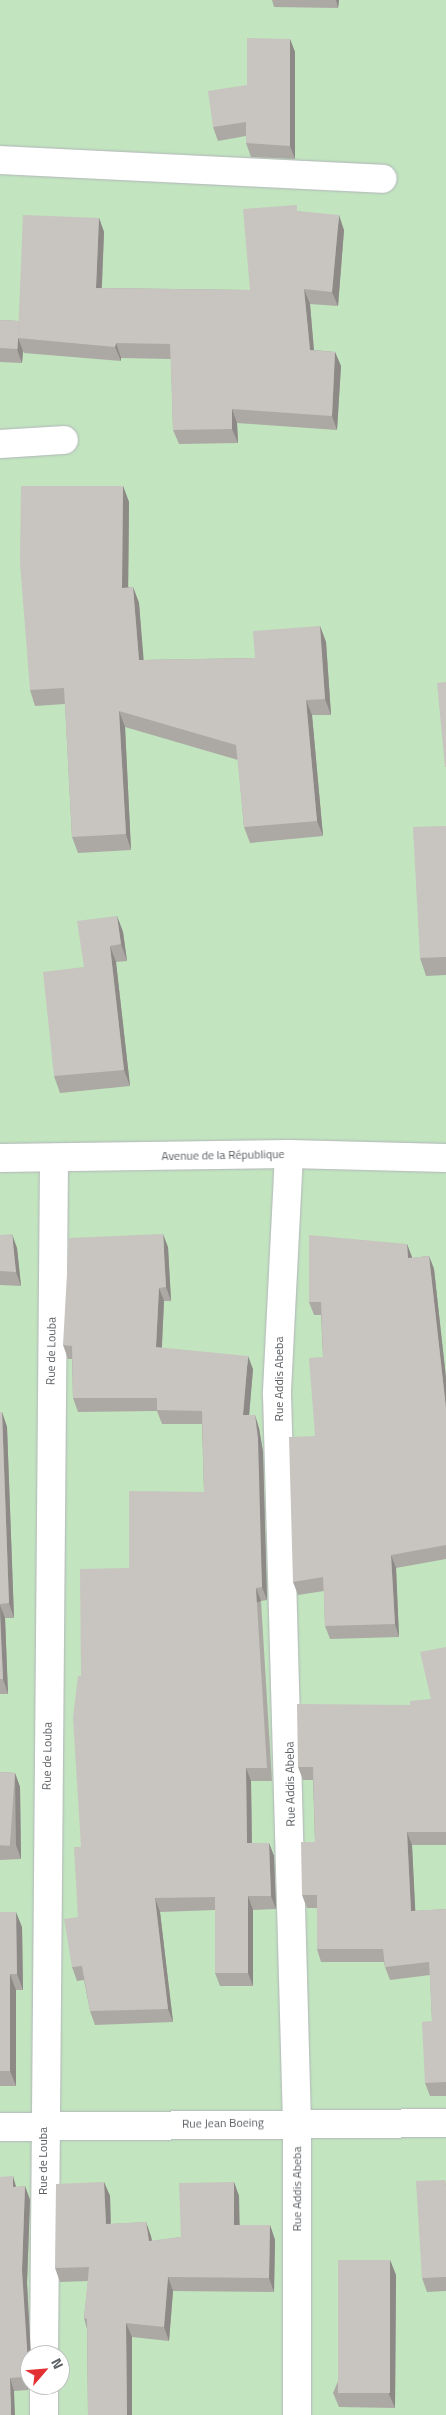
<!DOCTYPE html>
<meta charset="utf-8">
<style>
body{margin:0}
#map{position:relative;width:446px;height:2415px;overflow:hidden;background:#ede9e2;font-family:"Titillium Web",sans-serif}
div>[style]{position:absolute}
.green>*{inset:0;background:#c2e4bf}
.roads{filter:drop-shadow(0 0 1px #b2b5b9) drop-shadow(0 0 1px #b2b5b9)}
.minor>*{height:28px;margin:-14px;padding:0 14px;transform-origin:14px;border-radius:14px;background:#fff}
.wall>*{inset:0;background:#aca9a4}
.shaded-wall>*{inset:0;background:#8c8986;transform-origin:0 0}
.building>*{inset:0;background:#c8c4bf;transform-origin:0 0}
span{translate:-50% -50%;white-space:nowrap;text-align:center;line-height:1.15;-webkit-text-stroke:4px #fff;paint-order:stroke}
.street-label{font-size:12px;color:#5a5e62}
.north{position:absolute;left:20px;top:2345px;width:50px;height:50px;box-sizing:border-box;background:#fff;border:1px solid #bdbfc0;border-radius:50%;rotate:63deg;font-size:14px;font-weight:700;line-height:20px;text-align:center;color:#5a5e62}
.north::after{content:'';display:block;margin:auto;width:18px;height:22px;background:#e33133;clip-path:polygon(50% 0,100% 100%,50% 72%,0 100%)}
</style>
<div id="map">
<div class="green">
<div style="clip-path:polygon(evenodd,0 0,446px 0,446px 2415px,0 2415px,0 0,30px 2355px,60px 2355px,60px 2385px,30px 2385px,30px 2355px)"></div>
</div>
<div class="roads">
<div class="minor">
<div style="left:0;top:160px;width:383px;rotate:2.8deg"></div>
<div style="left:0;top:444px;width:64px;rotate:-3.6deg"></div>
<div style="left:289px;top:1154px;width:240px;rotate:92.9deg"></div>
<div style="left:277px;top:1394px;width:729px;rotate:88.43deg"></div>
<div style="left:297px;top:2123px;width:292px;rotate:90deg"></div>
<div style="left:0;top:1158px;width:289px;rotate:-0.8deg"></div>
<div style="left:289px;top:1154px;width:157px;rotate:1.5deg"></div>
<div style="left:0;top:2127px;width:446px;rotate:-0.5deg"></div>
<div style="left:44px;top:2355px;width:1197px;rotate:-89.52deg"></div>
<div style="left:44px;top:2385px;width:30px;rotate:90deg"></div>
</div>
</div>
<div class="wall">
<div style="clip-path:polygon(272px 0,339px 0,338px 8px,274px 7px)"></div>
<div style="clip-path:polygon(290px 39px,295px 52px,295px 159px,251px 157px,246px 143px,246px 136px,218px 141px,213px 127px,247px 85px)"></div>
<div style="clip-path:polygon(299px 211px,344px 230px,338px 306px,310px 304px,314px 350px,335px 352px,341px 366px,337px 430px,237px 423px,238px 443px,179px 444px,173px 430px,171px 359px,121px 358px,121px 361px,24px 353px,23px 351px,22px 363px,0 362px,0 320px,19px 321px,99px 218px,104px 232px,102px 288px,250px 290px)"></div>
<div style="clip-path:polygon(123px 486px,129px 502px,128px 587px,133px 587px,139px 603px,143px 660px,255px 658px,320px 626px,326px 642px,331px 715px,312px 715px,323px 836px,250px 843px,244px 827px,238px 760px,125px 727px,131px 850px,78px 853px,72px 837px,65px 704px,35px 706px,30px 690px)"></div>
<div style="clip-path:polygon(446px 826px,446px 975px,426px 976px,420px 958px)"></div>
<div style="clip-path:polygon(117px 916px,123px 932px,127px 961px,116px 962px,130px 1086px,60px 1093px,54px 1076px)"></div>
<div style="clip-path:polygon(0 1235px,17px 1248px,21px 1286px,0 1285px)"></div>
<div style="clip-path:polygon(407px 1244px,412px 1258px,429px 1256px,434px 1269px,446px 1378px,446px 1559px,396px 1568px,399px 1637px,330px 1639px,325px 1626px,324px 1591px,298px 1595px,293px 1582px,315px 1436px,323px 1357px,321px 1315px,314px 1315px,309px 1302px)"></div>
<div style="clip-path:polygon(168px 1247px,171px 1301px,164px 1301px,162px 1348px,253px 1369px,249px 1415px,259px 1428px,263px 1452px,267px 1600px,261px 1601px,272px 1781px,251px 1781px,252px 1843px,269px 1843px,274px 1856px,276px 1909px,253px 1910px,253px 1986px,220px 1986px,215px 1973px,215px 1910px,160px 1912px,173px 2022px,95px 2025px,90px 2011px,84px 1980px,77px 1981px,72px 1967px,78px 1917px,81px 1847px,81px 1676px,129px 1568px,204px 1492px,202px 1424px,162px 1424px,157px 1411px,78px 1412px,73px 1398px,72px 1359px,68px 1359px,63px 1345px)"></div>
<div style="clip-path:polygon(0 1412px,2px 1412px,7px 1427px,14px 1618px,5px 1618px,8px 1694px,0 1694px)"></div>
<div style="clip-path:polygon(446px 1647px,446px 1845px,412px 1845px,415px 1911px,446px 1909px,446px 2096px,430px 2096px,425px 2083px,432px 2021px,430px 1975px,390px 1980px,385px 1967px,384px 1962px,321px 1962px,317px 1949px,317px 1908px,307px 1908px,302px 1895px,315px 1842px,313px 1780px,303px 1780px,298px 1767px,410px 1705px,431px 1699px)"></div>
<div style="clip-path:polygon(0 1772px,15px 1773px,20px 1787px,21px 1859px,0 1860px)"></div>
<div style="clip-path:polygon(0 1912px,22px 1927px,23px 1990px,16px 1990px,16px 2086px,0 2086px)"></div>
<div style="clip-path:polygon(104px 2182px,110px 2196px,111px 2224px,146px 2222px,152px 2241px,181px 2237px,234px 2182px,239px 2196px,239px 2225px,270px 2225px,275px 2240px,274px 2292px,173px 2291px,169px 2341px,132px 2337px,132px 2415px,88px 2415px,87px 2329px,84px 2318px,88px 2281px,60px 2282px,55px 2268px)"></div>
<div style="clip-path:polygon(446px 2182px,446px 2291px,427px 2292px,422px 2278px)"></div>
<div style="clip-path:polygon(25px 2186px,30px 2200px,27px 2283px,30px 2355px,30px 2384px,28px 2390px,14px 2391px,0 2415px,16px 2187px)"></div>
<div style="clip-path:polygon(390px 2260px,396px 2275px,395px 2408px,339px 2407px,333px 2393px)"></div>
</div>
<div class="shaded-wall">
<div style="clip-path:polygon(336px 0,339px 0,338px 8px)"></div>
<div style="clip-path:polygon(290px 39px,295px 52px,295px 159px,290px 146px)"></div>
<div style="clip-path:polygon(339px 215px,344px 230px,338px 306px,332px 292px)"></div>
<div style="clip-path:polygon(99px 218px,104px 232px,101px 302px,96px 288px)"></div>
<div style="clip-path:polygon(304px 289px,310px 304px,315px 364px,310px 350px)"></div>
<div style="clip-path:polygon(19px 321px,18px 338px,23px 351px,22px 363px,17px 349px)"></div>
<div style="clip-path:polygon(116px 343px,121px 358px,121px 361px,115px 347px)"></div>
<div style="clip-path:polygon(335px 352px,341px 366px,337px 430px,332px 416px)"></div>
<div style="clip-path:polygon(232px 409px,237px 423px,238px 443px,232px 429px)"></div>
<div style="clip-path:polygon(123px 486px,129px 502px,128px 604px,122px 588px)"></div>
<div style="clip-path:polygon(133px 587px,139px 603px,145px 676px,139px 660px)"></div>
<div style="clip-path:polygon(320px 626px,326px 642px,331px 715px,325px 699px)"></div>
<div style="clip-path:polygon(306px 700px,312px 715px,323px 836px,317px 821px)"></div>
<div style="clip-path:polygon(119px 711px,125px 727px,131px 850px,126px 834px)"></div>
<div style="clip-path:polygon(117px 916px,123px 932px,127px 961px,121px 944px)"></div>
<div style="clip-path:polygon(110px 946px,116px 962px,130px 1086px,124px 1070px)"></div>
<div style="clip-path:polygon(12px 1234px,17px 1248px,21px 1286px,16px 1272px)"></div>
<div style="clip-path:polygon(163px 1234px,168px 1247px,171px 1301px,166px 1287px)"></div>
<div style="clip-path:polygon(407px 1244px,412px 1257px,412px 1271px,408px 1258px)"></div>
<div style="clip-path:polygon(429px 1256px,434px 1269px,446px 1378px,446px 1408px)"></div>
<div style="clip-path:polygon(159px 1288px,164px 1301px,161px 1361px,156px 1347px)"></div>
<div style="clip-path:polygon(248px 1356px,253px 1369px,248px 1428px,243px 1415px)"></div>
<div style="clip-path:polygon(2px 1412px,7px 1427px,14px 1618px,9px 1603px)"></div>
<div style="clip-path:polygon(255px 1415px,259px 1428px,263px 1452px,267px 1600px,262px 1587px)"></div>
<div style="clip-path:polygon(391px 1555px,396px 1568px,399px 1637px,395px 1624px)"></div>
<div style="left:256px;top:1588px;width:14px;height:180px;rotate:69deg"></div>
<div style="clip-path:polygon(0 1605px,5px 1618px,8px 1694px,3px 1679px)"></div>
<div style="clip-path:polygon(246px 1768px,251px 1781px,252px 1857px,247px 1843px)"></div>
<div style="clip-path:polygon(15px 1773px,20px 1787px,21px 1859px,16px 1845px)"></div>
<div style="clip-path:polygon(407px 1832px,412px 1845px,416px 1924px,411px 1911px)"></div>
<div style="clip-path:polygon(269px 1843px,274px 1856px,276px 1909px,271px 1896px)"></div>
<div style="clip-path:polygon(248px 1896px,253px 1910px,253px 1986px,248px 1973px)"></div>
<div style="clip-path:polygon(155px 1898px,160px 1912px,173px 2022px,168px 2009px)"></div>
<div style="clip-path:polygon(16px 1912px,22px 1927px,23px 1990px,17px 1974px)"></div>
<div style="clip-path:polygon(10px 1974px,16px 1990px,16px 2086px,10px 2071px)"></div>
<div style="clip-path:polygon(13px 2176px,17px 2190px,13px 2187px)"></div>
<div style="clip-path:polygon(104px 2182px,110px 2196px,111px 2238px,106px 2224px)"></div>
<div style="clip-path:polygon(234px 2182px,239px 2196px,240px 2239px,234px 2225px)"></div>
<div style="clip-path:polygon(25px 2186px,30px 2200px,27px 2283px,31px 2355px,30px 2355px,30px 2384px,28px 2390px,24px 2377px,22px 2270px)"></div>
<div style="clip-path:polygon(146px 2222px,151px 2236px,155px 2255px,149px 2241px)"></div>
<div style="clip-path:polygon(270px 2225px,275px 2240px,274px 2292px,269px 2278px)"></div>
<div style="clip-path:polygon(390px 2260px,396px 2275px,395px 2408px,389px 2394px)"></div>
<div style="clip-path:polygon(168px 2277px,173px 2291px,169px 2341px,164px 2327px)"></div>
<div style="clip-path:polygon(126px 2323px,132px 2337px,132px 2415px,127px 2415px)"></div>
<div style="clip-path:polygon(10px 2378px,14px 2391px,15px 2415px,11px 2415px)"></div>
</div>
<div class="building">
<div style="clip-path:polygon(247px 38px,290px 39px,290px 146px,246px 143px,246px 122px,213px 127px,208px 91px,247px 85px)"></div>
<div style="clip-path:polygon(297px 205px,297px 211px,339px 215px,332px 292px,304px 289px,310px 350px,335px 352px,332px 416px,232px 409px,232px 429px,173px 430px,170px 344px,116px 343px,115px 347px,18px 338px,23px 215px,99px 218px,96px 288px,250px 290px,243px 209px)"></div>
<div style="left:0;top:320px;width:19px;height:28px;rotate:3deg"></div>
<div style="clip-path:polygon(21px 486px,123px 486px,122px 588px,133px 587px,139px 660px,255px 658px,253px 631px,320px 626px,325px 699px,306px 700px,317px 821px,244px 827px,236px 745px,119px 711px,126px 834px,72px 837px,64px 688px,30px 690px,20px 563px)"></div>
<div style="clip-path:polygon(446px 682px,446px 767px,445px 767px,437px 683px)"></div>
<div style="clip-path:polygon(446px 826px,446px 957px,420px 958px,413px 827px)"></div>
<div style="clip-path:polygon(117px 916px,121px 944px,110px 946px,124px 1070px,54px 1076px,43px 972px,84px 967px,77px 921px)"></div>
<div style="clip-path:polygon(12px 1234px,16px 1272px,0 1271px,0 1235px)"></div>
<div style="clip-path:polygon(163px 1234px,166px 1287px,159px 1288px,156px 1347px,248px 1356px,243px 1415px,255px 1415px,258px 1438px,262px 1587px,256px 1588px,267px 1768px,246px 1768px,247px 1843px,269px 1843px,271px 1896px,248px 1896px,248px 1973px,215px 1973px,215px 1897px,155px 1898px,168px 2009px,90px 2011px,82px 1966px,72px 1967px,64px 1919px,78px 1917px,74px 1847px,81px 1847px,73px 1718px,78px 1676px,81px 1676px,80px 1569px,129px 1568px,129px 1491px,204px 1492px,202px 1411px,157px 1410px,157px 1398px,73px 1398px,72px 1346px,63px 1345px,69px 1238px)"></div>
<div style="clip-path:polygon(309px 1235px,407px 1244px,408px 1258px,429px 1256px,446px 1408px,446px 1545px,391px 1555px,395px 1624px,325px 1626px,323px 1577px,293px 1582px,289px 1437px,315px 1436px,309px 1358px,323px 1357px,321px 1302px,309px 1302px)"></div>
<div style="clip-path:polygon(0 1412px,2px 1412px,9px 1603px,0 1604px)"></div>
<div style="clip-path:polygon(0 1617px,3px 1679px,0 1679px)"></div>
<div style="clip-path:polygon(446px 1647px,446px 1832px,407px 1832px,411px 1911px,446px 1909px,446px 2082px,425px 2083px,422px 2022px,432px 2021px,429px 1962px,385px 1967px,383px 1949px,317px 1949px,317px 1895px,302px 1895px,301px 1842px,315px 1842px,313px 1767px,298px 1767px,297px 1704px,410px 1705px,410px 1701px,431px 1699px,420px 1652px)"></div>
<div style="left:0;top:1772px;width:15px;height:73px;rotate:4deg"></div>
<div style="clip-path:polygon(0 1912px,16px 1912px,17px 1974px,10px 1974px,10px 2071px,0 2071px)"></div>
<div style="clip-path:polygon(13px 2176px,13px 2187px,25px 2186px,22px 2270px,28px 2362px,24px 2377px,10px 2378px,11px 2415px,0 2415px,0 2177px)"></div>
<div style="clip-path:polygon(445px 2180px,446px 2187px,446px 2277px,422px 2278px,416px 2181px)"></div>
<div style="clip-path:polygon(104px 2182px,106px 2224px,146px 2222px,149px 2241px,181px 2237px,179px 2183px,234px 2182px,234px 2225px,270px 2225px,269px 2278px,168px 2277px,164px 2327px,126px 2323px,127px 2415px,88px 2415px,87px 2319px,84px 2318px,89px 2267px,55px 2268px,56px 2184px)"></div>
<div style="left:338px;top:2260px;width:52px;height:133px"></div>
</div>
<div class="street-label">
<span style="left:223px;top:1155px;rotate:-1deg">Avenue de la République</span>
<span style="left:51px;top:1351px;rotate:-89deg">Rue de Louba</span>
<span style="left:279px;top:1379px;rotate:-90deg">Rue Addis Abeba</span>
<span style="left:47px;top:1756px;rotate:-89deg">Rue de Louba</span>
<span style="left:290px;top:1784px;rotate:-91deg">Rue Addis Abeba</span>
<span style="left:223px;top:2123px;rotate:-1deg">Rue Jean Boeing</span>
<span style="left:43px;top:2161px;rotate:-90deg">Rue de Louba</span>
<span style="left:297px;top:2189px;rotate:-90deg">Rue Addis Abeba</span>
</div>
<div class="north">N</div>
</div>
